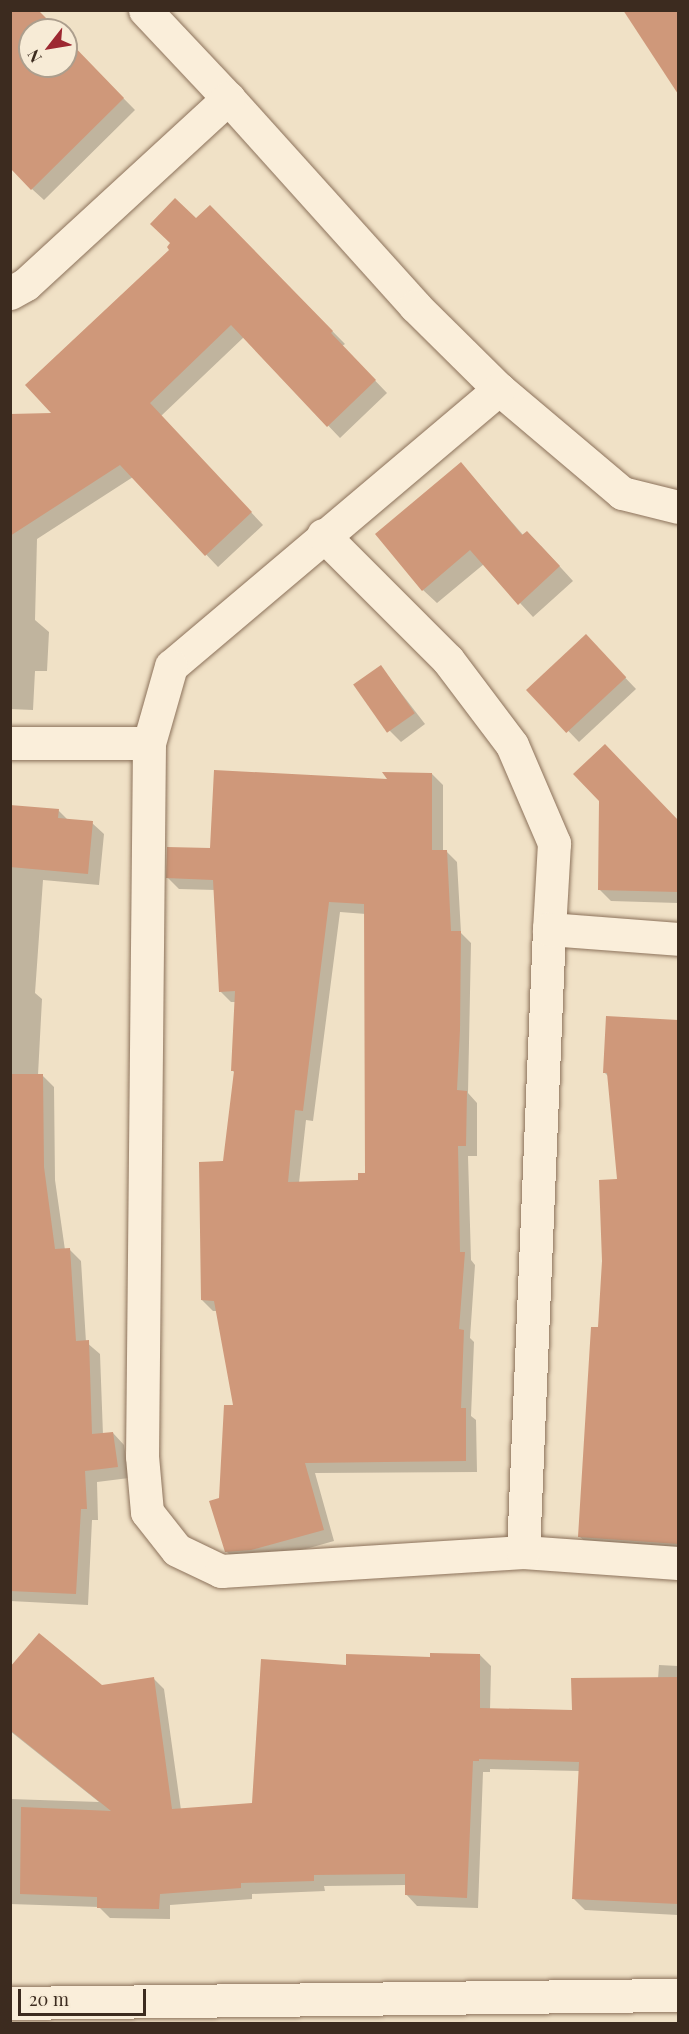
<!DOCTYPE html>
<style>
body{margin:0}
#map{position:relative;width:689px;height:2034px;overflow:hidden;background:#f0e1c6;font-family:"Playfair Display",serif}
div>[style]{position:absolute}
.shadow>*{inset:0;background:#0003}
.building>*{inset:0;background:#cf987a;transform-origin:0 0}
.roads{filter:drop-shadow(0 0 2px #8c725b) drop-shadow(0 0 2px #8c725b)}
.minor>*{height:33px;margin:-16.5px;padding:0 16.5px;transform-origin:16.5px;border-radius:16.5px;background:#faeeda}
span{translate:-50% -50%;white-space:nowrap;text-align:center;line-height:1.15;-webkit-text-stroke:6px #f7ebd6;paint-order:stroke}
.frame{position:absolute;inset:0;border:12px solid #3c2b1f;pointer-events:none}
.north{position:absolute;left:18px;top:18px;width:60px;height:60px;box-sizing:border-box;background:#f7ebd6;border:2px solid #ac9e8d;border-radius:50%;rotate:239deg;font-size:16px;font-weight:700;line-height:24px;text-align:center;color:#3c2b1f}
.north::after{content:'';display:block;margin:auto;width:21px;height:27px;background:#9d2831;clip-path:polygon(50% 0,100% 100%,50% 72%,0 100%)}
.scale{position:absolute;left:18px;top:1989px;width:128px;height:27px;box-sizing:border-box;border:3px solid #3c2b1f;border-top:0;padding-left:8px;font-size:18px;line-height:21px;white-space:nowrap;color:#3c2b1f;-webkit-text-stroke:4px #f7ebd6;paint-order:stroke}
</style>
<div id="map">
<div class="shadow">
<div style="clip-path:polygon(10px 10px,56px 30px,30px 30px,30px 66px,66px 66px,66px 40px,135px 110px,44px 200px,32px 189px)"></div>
<div style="clip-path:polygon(625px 10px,678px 10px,678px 87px,670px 79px)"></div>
<div style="clip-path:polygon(210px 207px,345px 344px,342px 346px,387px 393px,340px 438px,244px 337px,161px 416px,263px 525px,218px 567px,133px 477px,37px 539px,35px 620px,49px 632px,47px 671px,35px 671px,33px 710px,10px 709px,10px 416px,55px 414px,171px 250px)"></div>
<div style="clip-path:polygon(461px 464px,524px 536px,541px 546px,573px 581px,533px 617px,484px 564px,437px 603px,423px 590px)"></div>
<div style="clip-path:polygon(596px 647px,636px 689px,579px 742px,529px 690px)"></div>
<div style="clip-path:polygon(381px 667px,425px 724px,401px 742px,390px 731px)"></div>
<div style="clip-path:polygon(676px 749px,678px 908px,678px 903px,611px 901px,599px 889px,677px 820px)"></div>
<div style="clip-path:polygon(evenodd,432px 774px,443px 785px,443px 851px,446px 851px,457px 862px,461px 933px,471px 943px,468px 1093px,477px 1103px,477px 1156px,468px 1156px,471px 1260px,475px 1265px,470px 1338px,474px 1342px,471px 1416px,476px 1420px,477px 1472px,315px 1473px,334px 1541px,263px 1561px,237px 1562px,226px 1551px,221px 1499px,234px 1407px,218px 1311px,213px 1311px,202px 1300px,225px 1163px,235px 1073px,232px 1070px,236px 1002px,231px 1002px,220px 991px,215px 890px,179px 889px,168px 878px,212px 850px,390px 781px,432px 774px,340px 912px,366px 914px,366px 1174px,360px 1181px,299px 1183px,306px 1120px,313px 1121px,340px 912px)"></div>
<div style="clip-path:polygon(10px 806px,58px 810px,68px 820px,92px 823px,104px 834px,99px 885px,43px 880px,35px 993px,42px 999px,38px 1075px,42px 1075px,54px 1087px,55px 1180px,65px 1250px,69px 1249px,81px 1261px,86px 1342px,100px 1354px,103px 1435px,113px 1433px,124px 1445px,129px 1478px,97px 1482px,98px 1520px,92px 1520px,88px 1605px,10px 1601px)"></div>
<div style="clip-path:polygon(607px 1018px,678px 1022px,678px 1555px,591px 1547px,580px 1537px,599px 1329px,618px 1180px,609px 1077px,604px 1072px)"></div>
<div style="clip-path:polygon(480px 1655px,491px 1666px,490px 1710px,573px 1712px,658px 1679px,659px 1665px,678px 1666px,678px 1915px,585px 1910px,573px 1898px,580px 1771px,490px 1769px,490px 1772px,483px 1772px,478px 1908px,417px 1906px,406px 1894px,406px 1885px,324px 1886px,325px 1891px,252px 1894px,252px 1899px,170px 1905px,170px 1919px,110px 1918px,99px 1907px,10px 1904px,10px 1799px,99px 1802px,10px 1731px,10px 1670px,102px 1686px,153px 1678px,164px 1689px,181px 1810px,254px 1805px,347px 1667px)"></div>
</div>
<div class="building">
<div style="clip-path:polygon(10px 10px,38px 10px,58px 30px,30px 30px,30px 66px,66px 66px,66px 38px,124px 98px,31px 190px,10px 168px)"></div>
<div style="clip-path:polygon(623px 10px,678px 10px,678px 94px)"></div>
<div style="clip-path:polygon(175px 198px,196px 218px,210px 205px,333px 331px,331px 333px,376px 380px,327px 427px,231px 325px,150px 403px,252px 512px,205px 556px,120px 465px,10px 536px,10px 414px,51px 413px,25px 385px,169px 250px,167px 247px,170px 243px,150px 224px)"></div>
<div style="clip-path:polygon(461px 462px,522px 535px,527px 531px,560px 566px,518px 605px,470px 550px,422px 591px,375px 534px)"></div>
<div style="left:586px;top:634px;width:59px;height:82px;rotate:47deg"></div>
<div style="left:381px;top:665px;width:59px;height:34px;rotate:55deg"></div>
<div style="clip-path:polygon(605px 744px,678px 820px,678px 892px,598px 890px,599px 801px,573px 774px)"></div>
<div style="clip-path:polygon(evenodd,214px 770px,387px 779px,382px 772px,432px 773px,432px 850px,447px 850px,451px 931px,461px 931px,460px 1030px,457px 1090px,467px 1091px,466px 1146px,458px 1146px,460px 1252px,465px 1252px,459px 1329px,464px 1330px,461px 1408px,466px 1408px,466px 1461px,305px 1463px,324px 1530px,251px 1550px,225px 1552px,209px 1501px,219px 1498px,224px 1405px,233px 1405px,214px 1301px,201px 1300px,199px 1162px,223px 1161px,234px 1071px,231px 1071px,235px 991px,219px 992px,213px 880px,166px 878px,167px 847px,210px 848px,214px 770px,329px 902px,364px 904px,365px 1173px,358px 1173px,358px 1180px,288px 1182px,295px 1110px,303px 1111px,329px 902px)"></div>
<div style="clip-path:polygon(10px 805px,59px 809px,58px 818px,93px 821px,88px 874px,10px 867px)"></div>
<div style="clip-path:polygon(606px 1016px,678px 1020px,678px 1544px,578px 1537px,591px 1327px,598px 1327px,602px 1261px,599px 1180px,617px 1179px,607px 1073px,603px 1073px)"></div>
<div style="clip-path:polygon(10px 1074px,43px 1074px,44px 1167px,55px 1249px,70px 1248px,76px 1341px,89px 1340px,92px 1434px,113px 1432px,118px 1467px,85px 1471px,87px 1509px,81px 1509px,76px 1594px,10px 1591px)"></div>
<div style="clip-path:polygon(39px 1633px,102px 1685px,154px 1677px,172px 1809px,252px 1803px,261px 1659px,346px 1665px,346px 1654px,430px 1657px,430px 1653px,480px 1654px,480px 1708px,572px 1710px,571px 1678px,678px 1677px,678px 1904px,572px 1899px,579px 1762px,479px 1759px,479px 1761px,473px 1761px,467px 1898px,405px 1895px,405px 1874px,314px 1875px,314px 1881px,241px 1883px,241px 1888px,160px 1894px,159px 1909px,97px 1908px,97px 1897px,20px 1894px,21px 1807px,111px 1811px,10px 1730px,10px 1667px)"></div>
</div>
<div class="roads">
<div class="minor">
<div style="left:145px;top:10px;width:121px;rotate:46.7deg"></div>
<div style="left:228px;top:98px;width:280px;rotate:48deg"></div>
<div style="left:415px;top:306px;width:118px;rotate:44.7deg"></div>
<div style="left:499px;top:389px;width:161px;rotate:40.2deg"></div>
<div style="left:622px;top:493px;width:58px;rotate:14deg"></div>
<div style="left:10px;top:293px;width:18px;rotate:-29deg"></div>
<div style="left:26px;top:284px;width:275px;rotate:-42.6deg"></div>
<div style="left:499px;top:389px;width:429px;rotate:139.8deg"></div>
<div style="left:171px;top:666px;width:80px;rotate:105.9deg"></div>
<div style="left:149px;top:743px;width:713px;rotate:90.56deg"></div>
<div style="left:142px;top:1456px;width:56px;rotate:84.9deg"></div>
<div style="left:147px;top:1512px;width:48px;rotate:51.7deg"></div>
<div style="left:177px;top:1550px;width:49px;rotate:25.5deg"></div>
<div style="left:221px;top:1571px;width:303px;rotate:-3.6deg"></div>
<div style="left:523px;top:1552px;width:155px;rotate:4.1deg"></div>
<div style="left:323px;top:535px;width:177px;rotate:45deg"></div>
<div style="left:448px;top:660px;width:106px;rotate:53deg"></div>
<div style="left:512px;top:745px;width:107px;rotate:66.8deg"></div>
<div style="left:554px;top:843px;width:86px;rotate:93.3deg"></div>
<div style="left:10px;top:743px;width:139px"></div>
<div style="left:523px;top:1552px;width:624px;rotate:-87.61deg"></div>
<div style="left:549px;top:929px;width:129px;rotate:4.4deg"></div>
<div style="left:10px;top:2003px;width:668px;rotate:-0.69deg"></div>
</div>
</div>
<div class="frame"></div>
<div class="north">N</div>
<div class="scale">20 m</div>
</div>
